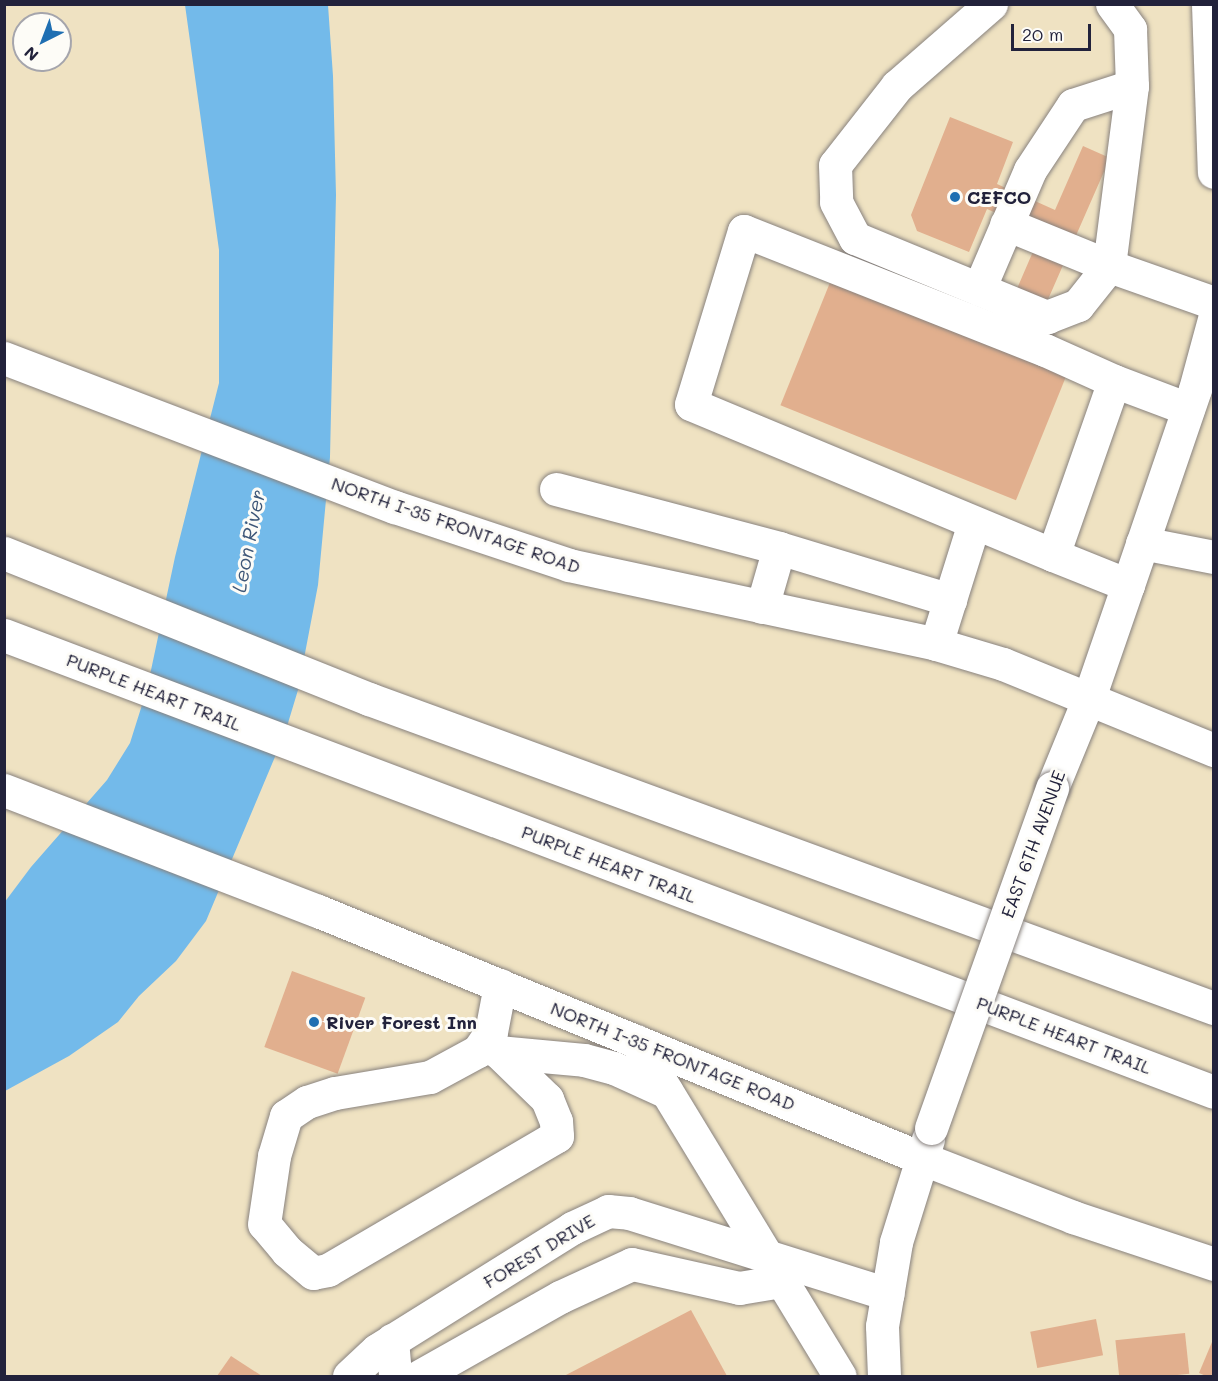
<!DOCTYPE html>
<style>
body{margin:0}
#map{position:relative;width:1218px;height:1381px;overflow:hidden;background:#efe2c2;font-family:Mali,sans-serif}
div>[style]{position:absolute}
.water>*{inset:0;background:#73baea}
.building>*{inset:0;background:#e1af8e;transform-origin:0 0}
.roads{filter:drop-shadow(0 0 2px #88827e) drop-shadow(0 0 2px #88827e)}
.minor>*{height:33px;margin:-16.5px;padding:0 16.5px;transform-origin:16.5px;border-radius:16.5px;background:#fff}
.major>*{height:33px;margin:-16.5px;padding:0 16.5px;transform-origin:16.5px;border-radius:16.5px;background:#fff}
.highway>*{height:33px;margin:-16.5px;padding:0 16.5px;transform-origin:16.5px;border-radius:16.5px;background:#fff}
.bridges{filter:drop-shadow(0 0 2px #88827e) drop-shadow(0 0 2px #88827e)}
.major-bridge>*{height:33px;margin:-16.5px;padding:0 16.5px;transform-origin:16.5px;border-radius:16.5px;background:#fff}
.dots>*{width:16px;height:16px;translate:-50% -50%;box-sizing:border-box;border:3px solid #fdfcf7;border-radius:50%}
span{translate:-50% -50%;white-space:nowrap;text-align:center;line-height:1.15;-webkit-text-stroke:6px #fdfcf7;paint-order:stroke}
.poi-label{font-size:18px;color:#22223b;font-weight:700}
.left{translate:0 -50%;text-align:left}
.street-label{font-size:18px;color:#22223b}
.water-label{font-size:20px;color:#3e5778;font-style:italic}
.frame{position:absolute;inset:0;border:6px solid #22223b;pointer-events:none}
.north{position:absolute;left:12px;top:12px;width:60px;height:60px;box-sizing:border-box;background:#fdfcf7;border:2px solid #a5a5ac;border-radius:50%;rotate:222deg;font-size:16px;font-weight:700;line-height:24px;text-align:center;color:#22223b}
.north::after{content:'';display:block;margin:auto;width:21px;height:27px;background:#1f6fb2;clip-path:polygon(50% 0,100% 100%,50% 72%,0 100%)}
.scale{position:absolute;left:1011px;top:24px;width:80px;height:27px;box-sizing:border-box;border:3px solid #22223b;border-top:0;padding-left:8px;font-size:18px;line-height:21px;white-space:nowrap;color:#22223b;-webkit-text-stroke:4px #fdfcf7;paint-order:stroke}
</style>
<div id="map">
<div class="water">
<div style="clip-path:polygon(185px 5px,328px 5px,333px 76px,336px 195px,330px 457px,318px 585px,298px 690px,285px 733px,206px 921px,176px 961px,139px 996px,118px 1022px,69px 1056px,5px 1091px,4px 903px,31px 867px,107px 780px,130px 743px,147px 689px,175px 557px,219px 383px,219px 250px)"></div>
</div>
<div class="building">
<div style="clip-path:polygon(950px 117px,1013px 142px,997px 184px,1055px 210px,1083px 146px,1110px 158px,1046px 304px,1016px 291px,1041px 233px,987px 209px,969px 252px,917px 231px,911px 215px)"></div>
<div style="left:831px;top:280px;width:254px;height:135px;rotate:22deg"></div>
<div style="left:292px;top:971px;width:78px;height:81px;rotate:20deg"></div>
<div style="clip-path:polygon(691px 1310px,727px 1376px,564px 1376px)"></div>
<div style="left:1096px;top:1319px;width:37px;height:67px;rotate:79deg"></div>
<div style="left:1185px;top:1333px;width:41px;height:70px;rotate:84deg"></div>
<div style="clip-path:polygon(1212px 1342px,1214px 1376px,1206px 1376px,1199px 1373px)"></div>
<div style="clip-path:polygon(231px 1356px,262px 1376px,217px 1376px)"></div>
</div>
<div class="roads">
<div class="minor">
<div style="left:991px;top:4px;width:125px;rotate:138.9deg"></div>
<div style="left:897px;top:86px;width:100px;rotate:128.1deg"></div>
<div style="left:835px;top:165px;width:37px;rotate:88deg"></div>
<div style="left:836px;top:202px;width:41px;rotate:62.2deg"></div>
<div style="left:855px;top:238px;width:208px;rotate:22.4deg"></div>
<div style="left:1047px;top:317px;width:33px;rotate:-21deg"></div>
<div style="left:1078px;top:305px;width:50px;rotate:-51.5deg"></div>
<div style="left:1109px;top:266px;width:111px;rotate:-157.8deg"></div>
<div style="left:1112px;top:4px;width:31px;rotate:54deg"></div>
<div style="left:1130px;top:29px;width:57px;rotate:88deg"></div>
<div style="left:1132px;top:86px;width:181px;rotate:97.3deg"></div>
<div style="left:1109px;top:266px;width:111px;rotate:19.4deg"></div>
<div style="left:979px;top:289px;width:129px;rotate:-66.8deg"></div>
<div style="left:1030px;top:170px;width:78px;rotate:-56.5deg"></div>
<div style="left:1073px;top:105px;width:62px;rotate:-17.9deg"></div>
<div style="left:556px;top:489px;width:231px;rotate:14.8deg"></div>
<div style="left:1142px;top:543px;width:73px;rotate:11deg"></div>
<div style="left:1053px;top:555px;width:392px;rotate:-157.4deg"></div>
<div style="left:691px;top:404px;width:181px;rotate:-73deg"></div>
<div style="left:744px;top:231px;width:324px;rotate:21.6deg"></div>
<div style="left:1045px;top:350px;width:76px;rotate:24.2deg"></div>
<div style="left:1128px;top:585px;width:81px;rotate:-158.2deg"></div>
<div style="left:1053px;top:555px;width:184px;rotate:-70.7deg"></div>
<div style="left:1114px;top:381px;width:79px;rotate:20.7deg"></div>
<div style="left:762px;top:607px;width:61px;rotate:-73.9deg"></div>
<div style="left:779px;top:548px;width:179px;rotate:16.9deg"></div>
<div style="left:936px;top:644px;width:127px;rotate:-72.6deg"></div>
<div style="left:486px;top:1040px;width:85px;rotate:44deg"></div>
<div style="left:547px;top:1099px;width:24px;rotate:68deg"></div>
<div style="left:556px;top:1121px;width:15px;rotate:86deg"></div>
<div style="left:557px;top:1136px;width:265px;rotate:149.7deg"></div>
<div style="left:328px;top:1270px;width:15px;rotate:169deg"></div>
<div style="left:313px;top:1273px;width:34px;rotate:-140deg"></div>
<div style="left:287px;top:1251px;width:35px;rotate:-130deg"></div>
<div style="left:264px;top:1224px;width:69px;rotate:-81.6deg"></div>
<div style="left:274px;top:1156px;width:42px;rotate:-73.3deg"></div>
<div style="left:286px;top:1116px;width:25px;rotate:-34deg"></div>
<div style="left:307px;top:1102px;width:29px;rotate:-18deg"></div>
<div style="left:335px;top:1093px;width:96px;rotate:-9.6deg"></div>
<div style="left:430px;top:1077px;width:55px;rotate:-28.4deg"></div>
<div style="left:478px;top:1051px;width:23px;rotate:-56deg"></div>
<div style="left:491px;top:1032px;width:48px;rotate:-79.2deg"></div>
<div style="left:636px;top:1041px;width:392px;rotate:58.7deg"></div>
<div style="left:498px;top:1052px;width:86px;rotate:5.3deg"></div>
<div style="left:584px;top:1060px;width:31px;rotate:15deg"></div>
<div style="left:614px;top:1068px;width:58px;rotate:24.4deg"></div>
<div style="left:392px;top:1340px;width:36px;rotate:85deg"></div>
<div style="left:349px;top:1376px;width:38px;rotate:-43deg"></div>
<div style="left:377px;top:1350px;width:230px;rotate:-32deg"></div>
<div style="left:572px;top:1228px;width:40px;rotate:-25deg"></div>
<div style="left:608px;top:1211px;width:21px;rotate:5deg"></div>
<div style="left:629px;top:1213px;width:271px;rotate:17.4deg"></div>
<div style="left:420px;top:1376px;width:161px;rotate:-29.4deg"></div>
<div style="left:560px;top:1297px;width:79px;rotate:-24.6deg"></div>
<div style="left:632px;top:1264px;width:110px;rotate:12.6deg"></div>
<div style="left:739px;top:1288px;width:43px;rotate:-9.5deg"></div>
</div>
<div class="major">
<div style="left:1208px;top:4px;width:168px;rotate:88deg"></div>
<div style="left:4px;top:358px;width:418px;rotate:20.9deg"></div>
<div style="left:395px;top:507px;width:183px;rotate:18.4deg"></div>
<div style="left:569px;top:565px;width:375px;rotate:12.1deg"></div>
<div style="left:936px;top:644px;width:70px;rotate:16.6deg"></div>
<div style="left:1003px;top:664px;width:228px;rotate:22.2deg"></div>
<div style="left:1052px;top:788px;width:97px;rotate:-67.7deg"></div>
<div style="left:1089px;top:698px;width:120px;rotate:-71deg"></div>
<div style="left:1128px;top:585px;width:207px;rotate:-71.1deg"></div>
<div style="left:1195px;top:389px;width:73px;rotate:-74.8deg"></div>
<div style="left:4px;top:790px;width:337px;rotate:21.1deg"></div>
<div style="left:318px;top:911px;width:652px;rotate:22.27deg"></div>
<div style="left:921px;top:1158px;width:163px;rotate:21.2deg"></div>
<div style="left:1073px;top:1217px;width:149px;rotate:18.4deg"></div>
<div style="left:884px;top:1376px;width:50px;rotate:-92.3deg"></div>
<div style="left:882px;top:1326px;width:85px;rotate:-80.5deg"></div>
<div style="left:896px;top:1242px;width:108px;rotate:-72.7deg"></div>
</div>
<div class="highway">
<div style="left:4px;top:553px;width:393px;rotate:21.8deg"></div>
<div style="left:369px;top:699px;width:900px;rotate:20.09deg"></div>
<div style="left:4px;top:635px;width:1293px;rotate:20.69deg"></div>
</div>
</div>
<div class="bridges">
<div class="major-bridge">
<div style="left:931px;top:1128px;width:361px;rotate:-70.4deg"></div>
</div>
</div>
<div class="dots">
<div style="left:955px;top:197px;background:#1f6fb2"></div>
<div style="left:314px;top:1022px;background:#1f6fb2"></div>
</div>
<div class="poi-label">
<span class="left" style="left:967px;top:197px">CEFCO</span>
<span class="left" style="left:326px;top:1022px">River Forest Inn</span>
</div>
<div class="street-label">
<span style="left:456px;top:525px;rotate:19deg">NORTH I-35 FRONTAGE ROAD</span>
<span style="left:154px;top:692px;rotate:21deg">PURPLE HEART TRAIL</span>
<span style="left:1033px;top:844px;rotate:-70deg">EAST 6TH AVENUE</span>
<span style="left:609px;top:864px;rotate:21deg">PURPLE HEART TRAIL</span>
<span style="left:1064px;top:1035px;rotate:21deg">PURPLE HEART TRAIL</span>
<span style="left:673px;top:1056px;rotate:22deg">NORTH I-35 FRONTAGE ROAD</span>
<span style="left:539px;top:1251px;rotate:-31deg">FOREST DRIVE</span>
</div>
<div class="water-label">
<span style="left:248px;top:541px;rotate:-79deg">Leon River</span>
</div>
<div class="frame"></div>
<div class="north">N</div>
<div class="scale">20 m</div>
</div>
